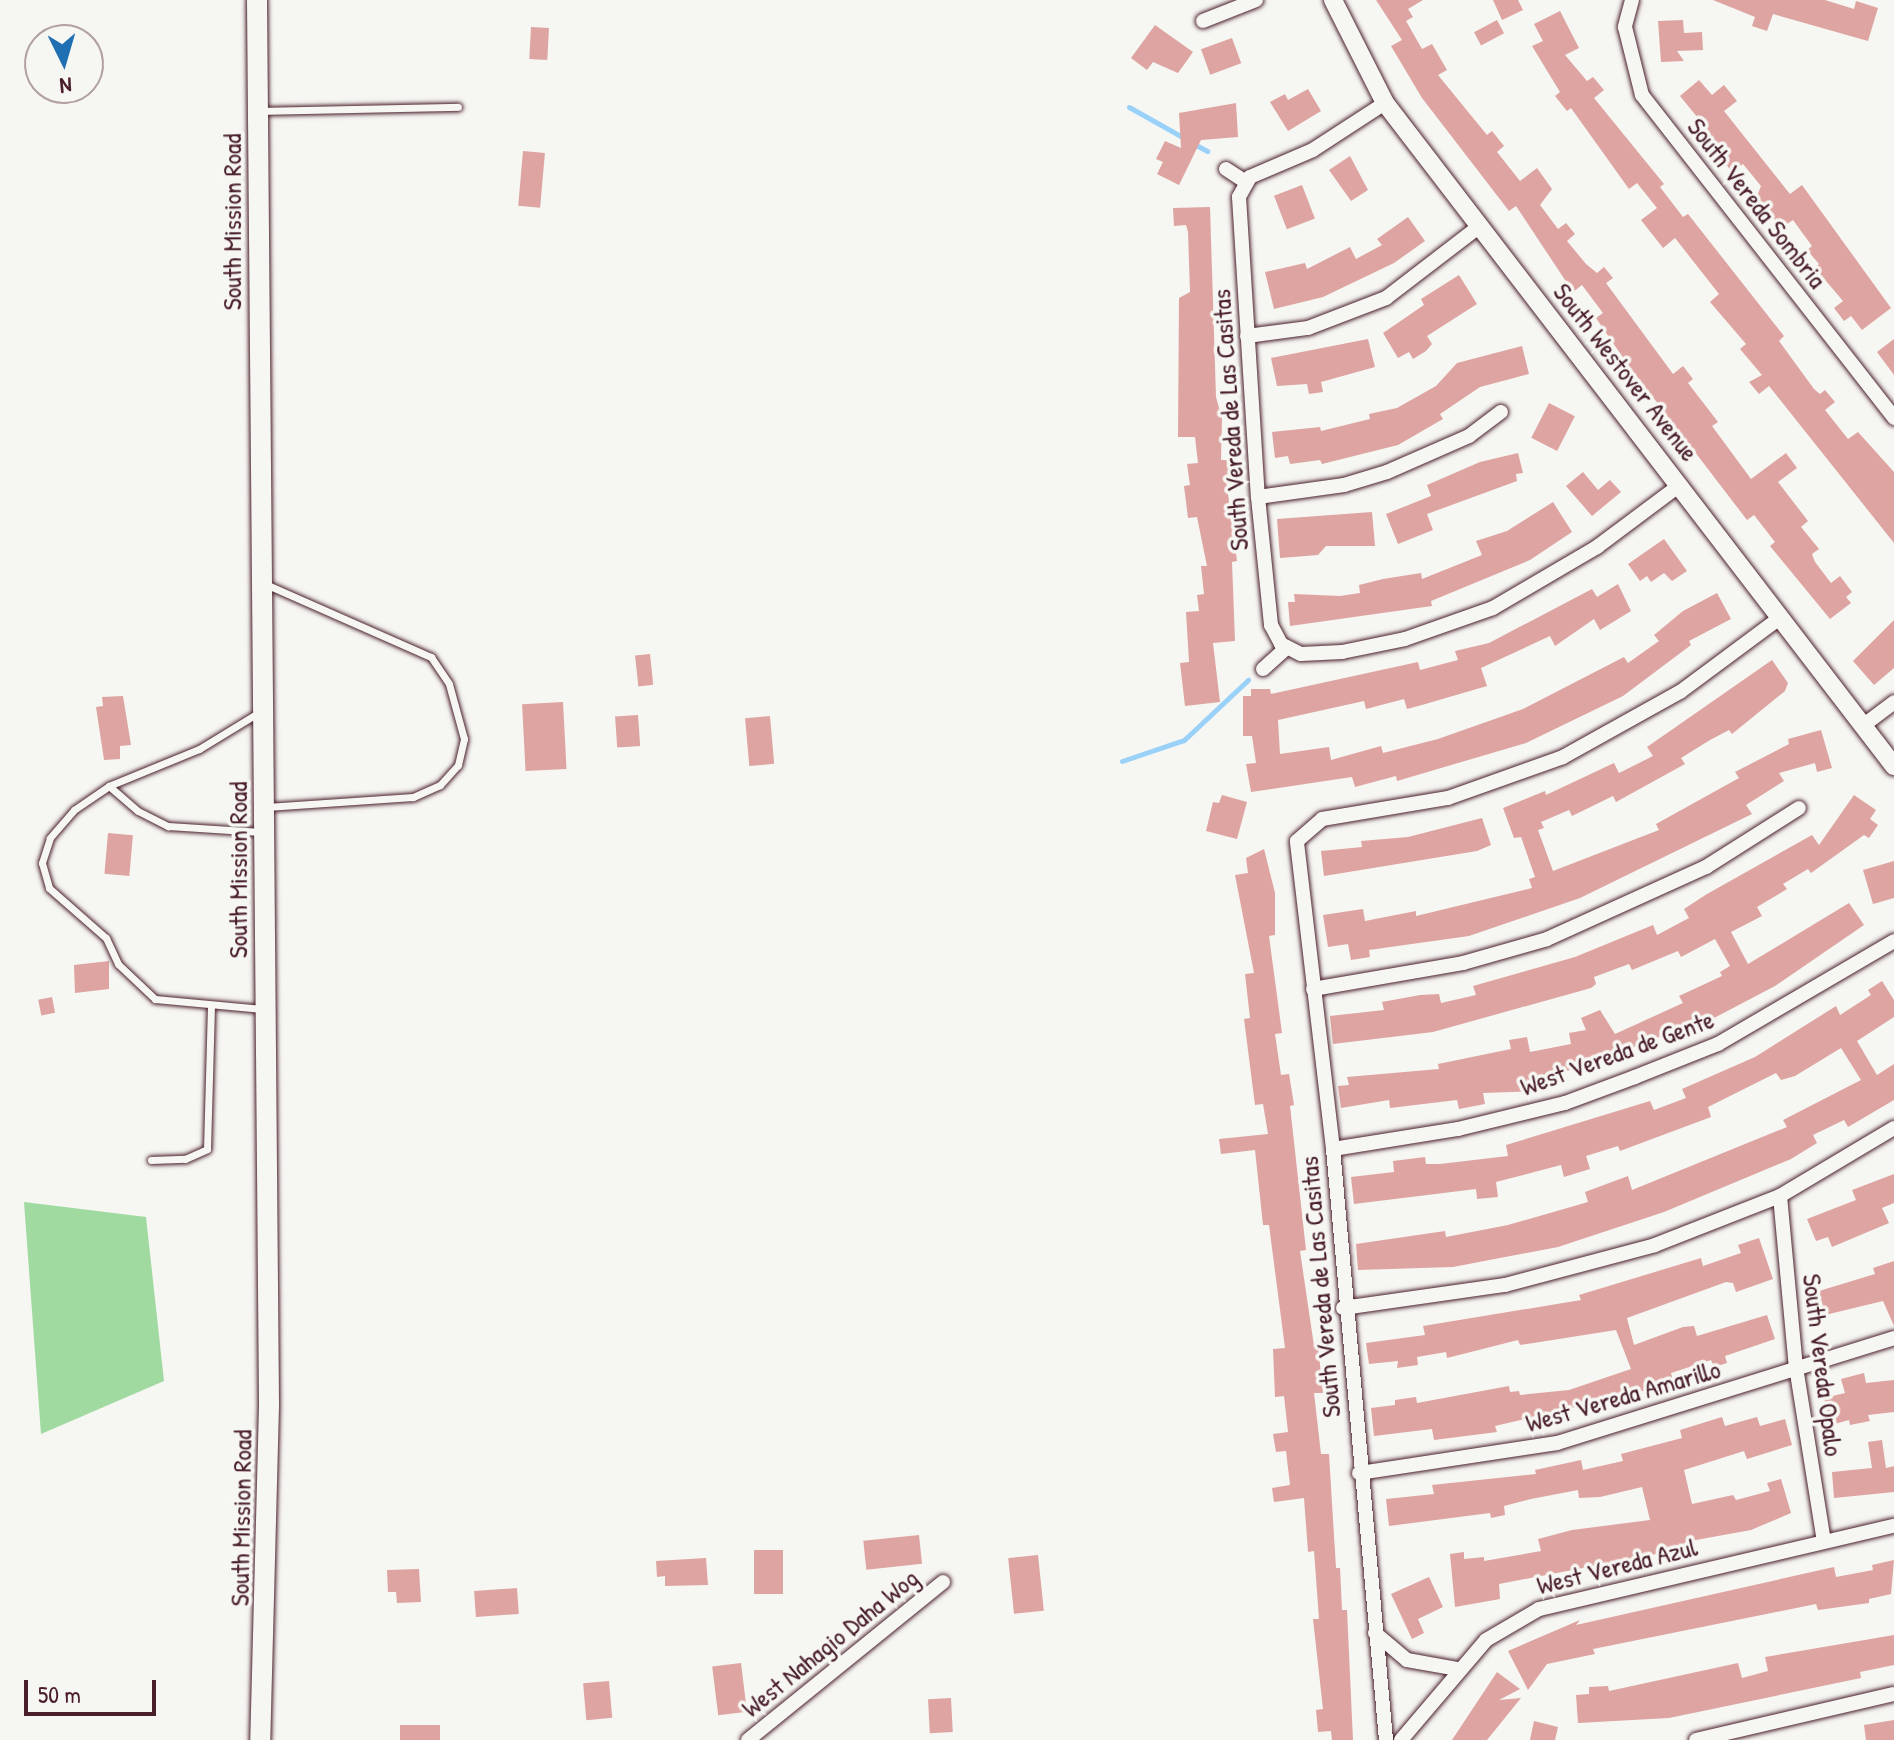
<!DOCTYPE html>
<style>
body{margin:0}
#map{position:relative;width:1894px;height:1740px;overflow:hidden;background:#f6f6f2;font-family:"Patrick Hand",sans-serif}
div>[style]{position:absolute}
.green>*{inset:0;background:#a0daa0}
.stream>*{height:5px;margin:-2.5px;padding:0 2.5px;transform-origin:2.5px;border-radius:2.5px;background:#9ad1f9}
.building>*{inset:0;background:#dea4a1;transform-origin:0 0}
.roads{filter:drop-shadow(0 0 2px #4a1f2b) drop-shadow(0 0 2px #4a1f2b)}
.service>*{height:7px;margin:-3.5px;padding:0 3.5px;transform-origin:3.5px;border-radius:3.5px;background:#f6f6f2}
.minor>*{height:14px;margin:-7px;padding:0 7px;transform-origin:7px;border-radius:7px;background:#f6f6f2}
.tertiary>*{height:18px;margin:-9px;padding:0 9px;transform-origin:9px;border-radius:9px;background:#f6f6f2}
.secondary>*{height:20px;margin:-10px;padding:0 10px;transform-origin:10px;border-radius:10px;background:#f6f6f2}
span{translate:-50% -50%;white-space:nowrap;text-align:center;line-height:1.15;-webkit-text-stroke:7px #f6f6f2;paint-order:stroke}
.street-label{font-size:26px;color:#4a1f2b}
.north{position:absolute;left:24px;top:24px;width:80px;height:80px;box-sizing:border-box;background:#f6f6f2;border:2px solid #b1a0a2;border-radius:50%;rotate:175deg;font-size:22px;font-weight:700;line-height:32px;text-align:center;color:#4a1f2b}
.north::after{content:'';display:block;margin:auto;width:28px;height:36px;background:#1f6fb2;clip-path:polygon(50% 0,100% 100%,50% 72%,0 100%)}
.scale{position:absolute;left:24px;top:1680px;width:132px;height:36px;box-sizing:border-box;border:4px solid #4a1f2b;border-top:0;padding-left:10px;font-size:24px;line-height:28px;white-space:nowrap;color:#4a1f2b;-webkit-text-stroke:6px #f6f6f2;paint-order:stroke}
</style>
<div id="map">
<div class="green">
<div style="clip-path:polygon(24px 1202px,146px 1217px,164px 1381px,41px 1434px)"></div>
</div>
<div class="stream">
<div style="left:1129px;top:107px;width:65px;rotate:29.3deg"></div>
<div style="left:1194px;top:144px;width:15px;rotate:28deg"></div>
<div style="left:1122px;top:761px;width:65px;rotate:-18.7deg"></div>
<div style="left:1184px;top:740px;width:88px;rotate:-43.2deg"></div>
</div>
<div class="building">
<div style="clip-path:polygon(1376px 0,1423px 0,1408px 9px,1413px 17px,1406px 21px,1422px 49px,1432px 44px,1447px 70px,1438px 75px,1487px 135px,1492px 131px,1504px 146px,1497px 152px,1520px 181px,1537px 168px,1552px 189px,1540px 205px,1558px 229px,1566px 223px,1575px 234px,1567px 241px,1586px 264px,1597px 273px,1604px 267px,1613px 278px,1606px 283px,1673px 374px,1683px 366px,1693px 379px,1688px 383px,1718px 422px,1712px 426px,1751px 479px,1786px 453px,1797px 468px,1778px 482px,1808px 521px,1801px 527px,1819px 549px,1812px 554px,1815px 562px,1831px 583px,1840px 576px,1852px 592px,1846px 597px,1851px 603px,1830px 619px,1770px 546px,1775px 542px,1754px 515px,1747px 520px,1626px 362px,1596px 318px,1603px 313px,1582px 285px,1573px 292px,1516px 206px,1509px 211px,1422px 98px,1391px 46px,1402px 40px)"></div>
<div style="clip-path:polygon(1493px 0,1518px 0,1523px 10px,1502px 20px)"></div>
<div style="clip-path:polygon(1713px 0,1825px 0,1854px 9px,1856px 1px,1878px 8px,1868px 41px,1773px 14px,1767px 31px,1752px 26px,1755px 17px)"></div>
<div style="clip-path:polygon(1560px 11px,1579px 48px,1565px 55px,1587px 81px,1593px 77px,1604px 90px,1594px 98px,1664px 184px,1660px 187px,1683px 217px,1688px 214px,1784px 336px,1779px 341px,1814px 389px,1820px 394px,1825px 390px,1835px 402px,1825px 410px,1848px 439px,1858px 432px,1894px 472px,1894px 543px,1769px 386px,1759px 394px,1749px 382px,1762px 375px,1740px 349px,1746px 344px,1710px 302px,1719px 294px,1675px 238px,1663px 248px,1641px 220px,1657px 208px,1637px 183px,1629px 189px,1571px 108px,1567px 111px,1555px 96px,1560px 92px,1532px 46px,1543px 41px,1534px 24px)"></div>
<div style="left:1497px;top:20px;width:15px;height:26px;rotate:62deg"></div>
<div style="clip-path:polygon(1683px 20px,1684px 33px,1702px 32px,1703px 50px,1677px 51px,1684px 61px,1661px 62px,1658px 21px)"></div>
<div style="clip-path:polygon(1155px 25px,1193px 52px,1178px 73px,1153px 62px,1147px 70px,1131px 58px)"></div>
<div style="left:531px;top:27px;width:18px;height:32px;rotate:3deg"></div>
<div style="left:1232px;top:38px;width:27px;height:33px;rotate:70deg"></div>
<div style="clip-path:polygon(1699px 80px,1712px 95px,1724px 85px,1737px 101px,1724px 111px,1790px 194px,1802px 185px,1891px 308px,1862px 330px,1851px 316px,1844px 321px,1834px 308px,1843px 301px,1815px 268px,1819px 264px,1807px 250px,1812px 246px,1793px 220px,1781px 228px,1757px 196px,1761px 186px,1743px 164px,1732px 172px,1706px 138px,1711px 134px,1680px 96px)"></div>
<div style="clip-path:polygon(1308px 89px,1321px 111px,1288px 131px,1270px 102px,1285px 94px,1288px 100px)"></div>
<div style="clip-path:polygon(1236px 103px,1238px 137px,1201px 140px,1179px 185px,1157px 174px,1163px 162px,1156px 159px,1165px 141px,1181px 148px,1179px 113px)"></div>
<div style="left:523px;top:151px;width:22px;height:55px;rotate:5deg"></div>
<div style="clip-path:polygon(1350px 156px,1368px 190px,1351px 201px,1329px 170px)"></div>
<div style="left:1302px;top:185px;width:36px;height:30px;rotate:69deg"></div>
<div style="clip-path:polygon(1210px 207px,1216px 397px,1222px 419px,1221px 460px,1230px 460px,1232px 479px,1226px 479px,1237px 561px,1232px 562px,1235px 641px,1213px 643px,1220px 702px,1185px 706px,1180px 663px,1189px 662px,1186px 612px,1199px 611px,1197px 595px,1204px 594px,1201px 566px,1207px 566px,1197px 517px,1188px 518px,1184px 486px,1190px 485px,1187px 464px,1198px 463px,1195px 437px,1178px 437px,1179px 298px,1190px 292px,1188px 232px,1186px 225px,1174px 226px,1173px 208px)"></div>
<div style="clip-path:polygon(1408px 217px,1425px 241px,1394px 263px,1323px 297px,1274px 309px,1265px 272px,1305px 263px,1307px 269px,1350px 247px,1356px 259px,1382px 245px,1377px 239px)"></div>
<div style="clip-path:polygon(1459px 275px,1477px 304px,1427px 336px,1432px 344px,1426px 351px,1413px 359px,1409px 352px,1398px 358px,1383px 333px,1424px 305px,1421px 299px)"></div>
<div style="clip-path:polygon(1368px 339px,1375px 367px,1321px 382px,1323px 392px,1309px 394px,1307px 384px,1277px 386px,1271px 358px)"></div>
<div style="clip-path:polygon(1894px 339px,1894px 375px,1877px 352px)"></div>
<div style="clip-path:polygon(1522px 346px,1529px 374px,1480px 387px,1440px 414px,1443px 419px,1398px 445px,1322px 464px,1320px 460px,1290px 464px,1288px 456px,1275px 458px,1272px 432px,1320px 427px,1321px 431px,1370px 419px,1369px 414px,1397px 408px,1436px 386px,1457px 363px)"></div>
<div style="left:1549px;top:403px;width:29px;height:39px;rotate:27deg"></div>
<div style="clip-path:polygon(1518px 453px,1523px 473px,1516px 474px,1517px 481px,1427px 514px,1433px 530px,1398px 544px,1386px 514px,1431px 496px,1427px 485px,1480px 462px)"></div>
<div style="clip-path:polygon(1583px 472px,1598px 490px,1610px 480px,1621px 492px,1592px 516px,1566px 486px)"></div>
<div style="clip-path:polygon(1553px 502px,1572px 532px,1530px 560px,1431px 601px,1432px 606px,1290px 626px,1288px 602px,1295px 602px,1294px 594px,1340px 596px,1360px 593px,1359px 585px,1383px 579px,1421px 573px,1422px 579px,1482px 555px,1476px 541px,1507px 531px)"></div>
<div style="clip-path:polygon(1372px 512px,1375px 546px,1326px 546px,1318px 555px,1280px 558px,1277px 519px)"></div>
<div style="clip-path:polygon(1664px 539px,1687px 571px,1672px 581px,1664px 573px,1651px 582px,1647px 576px,1640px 581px,1628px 564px)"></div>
<div style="clip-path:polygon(1618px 584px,1631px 611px,1600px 630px,1594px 619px,1555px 646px,1550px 636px,1481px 668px,1487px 686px,1422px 705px,1407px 709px,1404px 699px,1366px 709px,1364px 701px,1278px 720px,1280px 754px,1329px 747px,1331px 760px,1381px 746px,1383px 753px,1438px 739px,1523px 709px,1624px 657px,1628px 663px,1659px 641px,1654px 635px,1683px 611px,1717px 593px,1731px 619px,1689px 641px,1691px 645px,1623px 696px,1526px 743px,1397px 781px,1396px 776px,1355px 787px,1352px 777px,1251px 792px,1246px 764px,1256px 763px,1252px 736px,1243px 736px,1243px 696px,1251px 696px,1251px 689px,1270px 689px,1271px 694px,1418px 662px,1420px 670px,1458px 660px,1455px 651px,1489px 643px,1592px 589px,1597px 597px)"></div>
<div style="clip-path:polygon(1894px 620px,1894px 668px,1874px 685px,1853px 661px)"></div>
<div style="left:650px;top:654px;width:31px;height:15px;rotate:84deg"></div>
<div style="clip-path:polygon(1772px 660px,1788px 683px,1785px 691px,1732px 734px,1729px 730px,1710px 740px,1681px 758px,1685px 764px,1616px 802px,1613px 796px,1572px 816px,1569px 810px,1541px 822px,1544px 828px,1538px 830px,1553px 871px,1659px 830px,1656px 824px,1739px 778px,1735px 772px,1789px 744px,1788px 739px,1821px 730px,1832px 768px,1817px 772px,1815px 763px,1779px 773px,1784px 781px,1746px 805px,1752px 814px,1580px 898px,1469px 936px,1369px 950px,1370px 957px,1351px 960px,1348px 944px,1328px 947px,1323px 915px,1363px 909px,1365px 921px,1416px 911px,1416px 916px,1532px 888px,1529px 879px,1535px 877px,1521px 837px,1514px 838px,1503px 808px,1545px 791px,1546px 795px,1614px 763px,1619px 773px,1653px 756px,1647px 747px)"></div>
<div style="clip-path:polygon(123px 696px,131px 745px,120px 746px,120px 759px,104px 760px,96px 707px,103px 706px,102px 697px)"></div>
<div style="left:563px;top:702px;width:67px;height:41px;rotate:87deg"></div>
<div style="left:638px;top:715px;width:31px;height:23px;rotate:86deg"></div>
<div style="left:770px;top:716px;width:48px;height:25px;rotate:85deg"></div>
<div style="clip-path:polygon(1222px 795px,1247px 802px,1237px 839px,1206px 831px,1213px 802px,1219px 803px)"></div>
<div style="clip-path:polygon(1854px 795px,1876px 810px,1870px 819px,1878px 825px,1869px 838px,1864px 835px,1811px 873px,1808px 869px,1783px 884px,1787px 889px,1757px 907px,1762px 916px,1731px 932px,1748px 964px,1849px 903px,1864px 925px,1775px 986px,1695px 1028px,1693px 1023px,1586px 1067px,1534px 1077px,1536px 1091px,1483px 1093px,1485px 1104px,1459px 1109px,1457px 1100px,1390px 1108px,1389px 1100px,1341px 1108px,1338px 1086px,1349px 1085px,1347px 1077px,1439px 1069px,1438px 1064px,1511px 1049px,1509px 1040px,1527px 1037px,1530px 1052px,1571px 1044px,1569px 1033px,1586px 1030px,1581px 1018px,1600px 1010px,1615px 1034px,1683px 1003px,1679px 996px,1722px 976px,1720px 972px,1730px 966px,1715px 939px,1681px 957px,1678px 951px,1632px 970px,1629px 964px,1594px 977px,1596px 984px,1591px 988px,1433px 1032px,1333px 1044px,1330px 1016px,1384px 1010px,1382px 1002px,1420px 995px,1439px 994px,1441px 1003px,1476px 995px,1473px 986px,1575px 957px,1653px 925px,1657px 935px,1689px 918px,1684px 909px,1707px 894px,1812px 835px,1819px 845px)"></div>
<div style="clip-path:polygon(1482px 818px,1491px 845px,1477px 851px,1324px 876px,1321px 851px,1362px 847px,1361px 841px,1408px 837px)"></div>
<div style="left:108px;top:833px;width:25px;height:41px;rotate:5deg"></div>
<div style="clip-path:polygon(1264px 849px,1275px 893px,1275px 935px,1269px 936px,1282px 1033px,1275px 1034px,1281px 1075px,1289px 1074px,1294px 1105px,1290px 1106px,1306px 1250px,1300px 1251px,1314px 1346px,1318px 1345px,1323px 1393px,1314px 1393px,1321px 1454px,1329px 1454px,1336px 1568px,1340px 1568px,1342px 1610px,1347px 1610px,1353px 1740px,1332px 1740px,1331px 1731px,1318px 1732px,1316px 1710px,1323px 1709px,1313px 1619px,1319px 1619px,1314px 1551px,1308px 1552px,1304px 1498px,1274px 1502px,1272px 1488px,1290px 1485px,1286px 1451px,1276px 1452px,1273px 1434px,1288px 1432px,1284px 1396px,1275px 1397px,1273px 1349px,1285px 1348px,1269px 1225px,1263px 1225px,1255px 1150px,1221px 1154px,1219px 1139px,1268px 1134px,1263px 1104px,1255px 1105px,1244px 1019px,1250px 1018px,1245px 974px,1254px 973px,1235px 875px,1248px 873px,1246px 858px)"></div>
<div style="clip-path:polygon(1894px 861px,1894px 898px,1873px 904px,1863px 870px)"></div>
<div style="clip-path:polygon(109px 961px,109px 989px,75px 993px,74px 965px)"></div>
<div style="clip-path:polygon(1882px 981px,1894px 1000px,1894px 1017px,1857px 1041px,1877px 1075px,1894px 1064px,1894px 1100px,1848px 1127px,1844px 1120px,1813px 1135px,1817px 1143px,1791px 1159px,1664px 1212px,1558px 1247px,1453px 1267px,1358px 1270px,1356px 1244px,1445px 1231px,1446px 1237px,1508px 1225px,1588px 1202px,1585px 1192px,1628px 1176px,1632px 1190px,1787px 1127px,1783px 1120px,1861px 1080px,1841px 1048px,1795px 1076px,1781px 1080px,1776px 1073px,1708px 1107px,1711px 1117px,1620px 1151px,1618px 1146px,1586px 1156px,1590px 1169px,1564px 1177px,1561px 1165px,1496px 1182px,1498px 1197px,1477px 1199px,1476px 1189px,1354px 1204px,1351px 1177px,1394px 1172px,1393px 1161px,1425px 1157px,1426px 1164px,1440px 1164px,1508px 1156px,1506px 1145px,1650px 1101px,1654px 1110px,1686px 1098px,1682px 1089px,1755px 1057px,1836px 1006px,1840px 1015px,1871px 995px,1868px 990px)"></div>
<div style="left:52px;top:997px;width:16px;height:14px;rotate:79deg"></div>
<div style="clip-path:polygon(1894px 1174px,1894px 1203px,1882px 1208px,1889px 1223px,1832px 1247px,1828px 1237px,1816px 1241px,1807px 1219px,1856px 1200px,1852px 1190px)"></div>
<div style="clip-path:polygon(1759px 1238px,1773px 1279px,1736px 1292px,1733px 1283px,1726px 1282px,1627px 1318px,1634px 1345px,1683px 1327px,1694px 1326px,1697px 1336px,1767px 1315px,1775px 1339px,1725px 1356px,1727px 1363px,1714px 1367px,1711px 1360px,1671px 1373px,1673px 1380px,1640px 1392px,1495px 1426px,1497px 1432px,1434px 1440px,1432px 1429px,1374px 1436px,1371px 1408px,1395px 1405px,1395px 1400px,1416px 1397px,1417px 1403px,1509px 1386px,1510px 1392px,1519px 1391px,1520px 1395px,1569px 1390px,1631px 1369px,1616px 1330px,1520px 1345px,1518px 1340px,1447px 1358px,1446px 1352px,1417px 1357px,1418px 1365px,1397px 1368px,1398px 1361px,1369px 1364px,1366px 1343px,1425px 1335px,1423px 1326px,1581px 1300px,1579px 1295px,1701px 1258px,1703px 1266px,1741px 1253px,1738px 1245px)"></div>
<div style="clip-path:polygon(1894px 1261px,1894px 1326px,1883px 1301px,1825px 1315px,1819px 1291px,1875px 1274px,1873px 1268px)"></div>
<div style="clip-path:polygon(1864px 1373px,1866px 1383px,1894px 1380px,1894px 1412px,1868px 1415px,1870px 1421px,1850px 1425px,1849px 1420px,1831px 1425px,1824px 1398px,1845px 1393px,1841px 1379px)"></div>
<div style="clip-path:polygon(1722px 1417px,1725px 1426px,1757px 1417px,1760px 1426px,1785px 1419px,1792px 1445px,1747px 1459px,1744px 1451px,1684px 1470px,1692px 1504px,1733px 1495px,1736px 1500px,1770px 1491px,1767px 1483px,1781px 1479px,1791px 1513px,1751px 1530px,1685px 1542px,1688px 1548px,1499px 1584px,1500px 1599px,1455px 1607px,1450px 1554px,1464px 1552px,1464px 1559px,1484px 1557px,1484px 1561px,1541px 1551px,1538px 1539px,1572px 1530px,1650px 1520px,1642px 1487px,1600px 1497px,1579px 1498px,1578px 1490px,1531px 1499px,1504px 1506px,1505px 1515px,1491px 1518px,1490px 1513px,1389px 1526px,1386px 1499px,1434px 1494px,1432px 1485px,1536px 1474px,1535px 1470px,1581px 1460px,1583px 1470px,1623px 1461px,1621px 1454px,1682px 1438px,1680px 1430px)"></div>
<div style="clip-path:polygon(1882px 1440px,1886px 1468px,1894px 1466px,1894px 1492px,1834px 1498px,1832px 1472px,1872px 1468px,1868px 1442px)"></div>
<div style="left:919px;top:1535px;width:29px;height:56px;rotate:84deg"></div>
<div style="left:783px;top:1550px;width:44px;height:29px;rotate:90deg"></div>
<div style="left:1038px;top:1555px;width:56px;height:30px;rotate:84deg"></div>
<div style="clip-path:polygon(706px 1558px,708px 1585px,665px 1586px,665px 1576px,657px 1577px,656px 1561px)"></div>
<div style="clip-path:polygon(1894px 1560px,1891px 1594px,1869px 1599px,1869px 1603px,1818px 1610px,1816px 1604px,1593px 1649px,1595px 1654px,1547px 1664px,1528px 1690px,1508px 1651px,1580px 1620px,1576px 1625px,1834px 1567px,1836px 1577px,1873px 1570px,1872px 1565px)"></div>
<div style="clip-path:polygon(419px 1569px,421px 1602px,397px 1603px,396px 1592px,388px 1592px,387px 1570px)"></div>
<div style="clip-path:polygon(1429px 1577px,1443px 1607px,1418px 1619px,1424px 1633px,1412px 1639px,1391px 1594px)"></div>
<div style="left:517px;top:1588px;width:26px;height:43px;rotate:86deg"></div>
<div style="clip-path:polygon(1894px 1635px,1894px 1665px,1860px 1672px,1861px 1678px,1669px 1718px,1578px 1723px,1576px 1695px,1589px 1694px,1589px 1687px,1608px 1686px,1609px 1691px,1738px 1663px,1742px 1678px,1768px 1671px,1765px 1657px)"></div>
<div style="left:741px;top:1663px;width:49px;height:29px;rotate:83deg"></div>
<div style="clip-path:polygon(1497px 1672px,1520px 1689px,1499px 1700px,1521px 1698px,1487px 1740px,1452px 1740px)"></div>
<div style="left:609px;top:1681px;width:37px;height:26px;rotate:85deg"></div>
<div style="left:951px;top:1698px;width:34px;height:23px;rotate:87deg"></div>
<div style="clip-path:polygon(1894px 1720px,1894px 1740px,1866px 1740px,1864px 1725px)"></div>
<div style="clip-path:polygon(1534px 1721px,1558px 1727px,1555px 1740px,1530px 1740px)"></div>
<div style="left:400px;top:1725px;width:40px;height:15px"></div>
</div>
<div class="roads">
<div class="service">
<div style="left:260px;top:111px;width:198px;rotate:-1.2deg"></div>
<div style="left:263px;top:583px;width:184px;rotate:23.8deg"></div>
<div style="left:431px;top:657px;width:32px;rotate:56deg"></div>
<div style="left:449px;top:684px;width:57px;rotate:74.7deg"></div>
<div style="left:464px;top:739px;width:27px;rotate:103deg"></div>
<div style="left:458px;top:765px;width:27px;rotate:132deg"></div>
<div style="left:440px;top:785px;width:30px;rotate:156deg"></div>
<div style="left:413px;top:797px;width:147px;rotate:176.1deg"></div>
<div style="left:258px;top:713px;width:69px;rotate:148.6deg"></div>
<div style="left:199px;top:749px;width:97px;rotate:157.7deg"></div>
<div style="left:109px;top:786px;width:42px;rotate:145.6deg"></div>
<div style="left:74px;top:810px;width:37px;rotate:131deg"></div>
<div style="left:50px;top:838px;width:26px;rotate:108deg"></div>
<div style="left:42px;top:863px;width:26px;rotate:74deg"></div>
<div style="left:49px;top:888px;width:76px;rotate:41.3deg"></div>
<div style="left:106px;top:938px;width:29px;rotate:65deg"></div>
<div style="left:118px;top:964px;width:51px;rotate:43.4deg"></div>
<div style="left:155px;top:999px;width:108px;rotate:5.3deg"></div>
<div style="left:109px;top:786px;width:38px;rotate:41deg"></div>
<div style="left:138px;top:811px;width:34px;rotate:27deg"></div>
<div style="left:168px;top:826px;width:93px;rotate:3.7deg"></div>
<div style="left:151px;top:1160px;width:34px;rotate:-2deg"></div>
<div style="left:185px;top:1159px;width:24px;rotate:-24deg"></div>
<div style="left:207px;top:1149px;width:142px;rotate:-88.4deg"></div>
</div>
<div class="minor">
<div style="left:1632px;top:0;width:28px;rotate:105deg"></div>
<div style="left:1625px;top:27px;width:70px;rotate:76deg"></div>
<div style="left:1642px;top:95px;width:410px;rotate:52deg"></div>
<div style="left:1203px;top:21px;width:57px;rotate:-21.6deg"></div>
<div style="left:1385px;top:103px;width:86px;rotate:146.9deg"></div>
<div style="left:1313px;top:150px;width:69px;rotate:156.8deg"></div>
<div style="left:1250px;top:177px;width:23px;rotate:119deg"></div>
<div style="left:1239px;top:197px;width:301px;rotate:86.4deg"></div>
<div style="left:1258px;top:497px;width:129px;rotate:84.2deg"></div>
<div style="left:1271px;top:625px;width:21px;rotate:62deg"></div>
<div style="left:1281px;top:644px;width:22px;rotate:27deg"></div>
<div style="left:1301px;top:654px;width:41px;rotate:-2.8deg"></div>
<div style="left:1342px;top:652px;width:64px;rotate:-11.7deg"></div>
<div style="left:1405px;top:639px;width:93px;rotate:-19.4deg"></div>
<div style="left:1493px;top:608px;width:121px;rotate:-30.4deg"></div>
<div style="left:1597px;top:547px;width:104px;rotate:-36.8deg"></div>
<div style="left:1226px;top:169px;width:24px;rotate:33deg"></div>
<div style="left:1247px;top:336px;width:62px;rotate:-7.5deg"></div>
<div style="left:1308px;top:328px;width:84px;rotate:-21deg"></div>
<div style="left:1386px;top:298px;width:118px;rotate:-37.5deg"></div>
<div style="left:1258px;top:497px;width:87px;rotate:-7.9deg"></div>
<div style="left:1344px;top:485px;width:45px;rotate:-16.8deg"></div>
<div style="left:1387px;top:472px;width:90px;rotate:-23.7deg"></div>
<div style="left:1469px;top:436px;width:40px;rotate:-37deg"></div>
<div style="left:1263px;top:669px;width:31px;rotate:-42deg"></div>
<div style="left:1864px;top:725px;width:38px;rotate:-37deg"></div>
<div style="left:1313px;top:989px;width:152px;rotate:-9.8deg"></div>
<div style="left:1463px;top:963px;width:87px;rotate:-15.9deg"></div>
<div style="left:1547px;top:939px;width:175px;rotate:-24.4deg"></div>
<div style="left:1706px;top:867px;width:110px;rotate:-32.4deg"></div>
<div style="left:1333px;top:1149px;width:127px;rotate:-9.1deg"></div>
<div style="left:1458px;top:1129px;width:110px;rotate:-13.7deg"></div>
<div style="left:1565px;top:1103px;width:75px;rotate:-20.4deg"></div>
<div style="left:1635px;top:1077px;width:89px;rotate:-21.7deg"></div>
<div style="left:1718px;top:1044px;width:204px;rotate:-30.3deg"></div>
<div style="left:1780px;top:1196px;width:172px;rotate:84.7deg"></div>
<div style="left:1796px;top:1367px;width:176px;rotate:80.9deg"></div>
<div style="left:1343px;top:1308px;width:164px;rotate:-8.1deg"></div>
<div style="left:1505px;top:1285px;width:155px;rotate:-14.9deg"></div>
<div style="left:1655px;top:1245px;width:134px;rotate:-21.4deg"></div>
<div style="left:1780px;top:1196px;width:133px;rotate:-30.8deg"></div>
<div style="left:1359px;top:1473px;width:200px;rotate:-8.6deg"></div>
<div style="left:1557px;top:1443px;width:353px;rotate:-17.3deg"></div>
<div style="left:1375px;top:1633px;width:42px;rotate:40.2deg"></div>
<div style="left:1407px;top:1660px;width:52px;rotate:10deg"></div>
<div style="left:748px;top:1740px;width:251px;rotate:-39deg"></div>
<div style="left:1386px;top:1740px;width:593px;rotate:-95.12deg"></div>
<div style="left:1333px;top:1149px;width:310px;rotate:-96.7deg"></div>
<div style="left:1297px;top:841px;width:33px;rotate:-41deg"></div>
<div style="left:1322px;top:819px;width:128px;rotate:-9.5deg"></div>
<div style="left:1448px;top:798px;width:122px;rotate:-19.6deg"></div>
<div style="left:1563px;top:757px;width:134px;rotate:-29.1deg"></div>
<div style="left:1680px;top:692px;width:126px;rotate:-36.6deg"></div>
<div style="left:1401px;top:1740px;width:131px;rotate:-49.6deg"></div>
<div style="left:1486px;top:1640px;width:61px;rotate:-30.3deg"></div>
<div style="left:1539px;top:1609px;width:365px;rotate:-13.2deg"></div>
<div style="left:1696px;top:1740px;width:203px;rotate:-13.1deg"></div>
</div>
<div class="tertiary">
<div style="left:1333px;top:0;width:115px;rotate:63.2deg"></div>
<div style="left:1385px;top:103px;width:836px;rotate:52.49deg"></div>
</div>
<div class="secondary">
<div style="left:257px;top:0;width:1406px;rotate:89.51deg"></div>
<div style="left:269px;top:1406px;width:334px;rotate:91.5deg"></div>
</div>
</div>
<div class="street-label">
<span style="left:1757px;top:203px;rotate:52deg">South Vereda Sombria</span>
<span style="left:232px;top:222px;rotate:-90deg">South Mission Road</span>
<span style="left:1626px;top:372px;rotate:52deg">South Westover Avenue</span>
<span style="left:1230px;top:420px;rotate:-94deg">South Vereda de Las Casitas</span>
<span style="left:238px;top:870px;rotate:-90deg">South Mission Road</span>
<span style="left:1617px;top:1053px;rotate:-20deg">West Vereda de Gente</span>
<span style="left:1320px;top:1287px;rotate:-95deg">South Vereda de Las Casitas</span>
<span style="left:1823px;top:1365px;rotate:83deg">South Vereda Opalo</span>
<span style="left:1623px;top:1396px;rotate:-16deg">West Vereda Amarillo</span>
<span style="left:241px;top:1518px;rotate:-89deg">South Mission Road</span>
<span style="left:1617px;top:1566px;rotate:-14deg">West Vereda Azul</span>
<span style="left:830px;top:1643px;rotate:-39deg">West Nahagio Daha Wog</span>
</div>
<div class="north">N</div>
<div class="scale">50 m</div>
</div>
